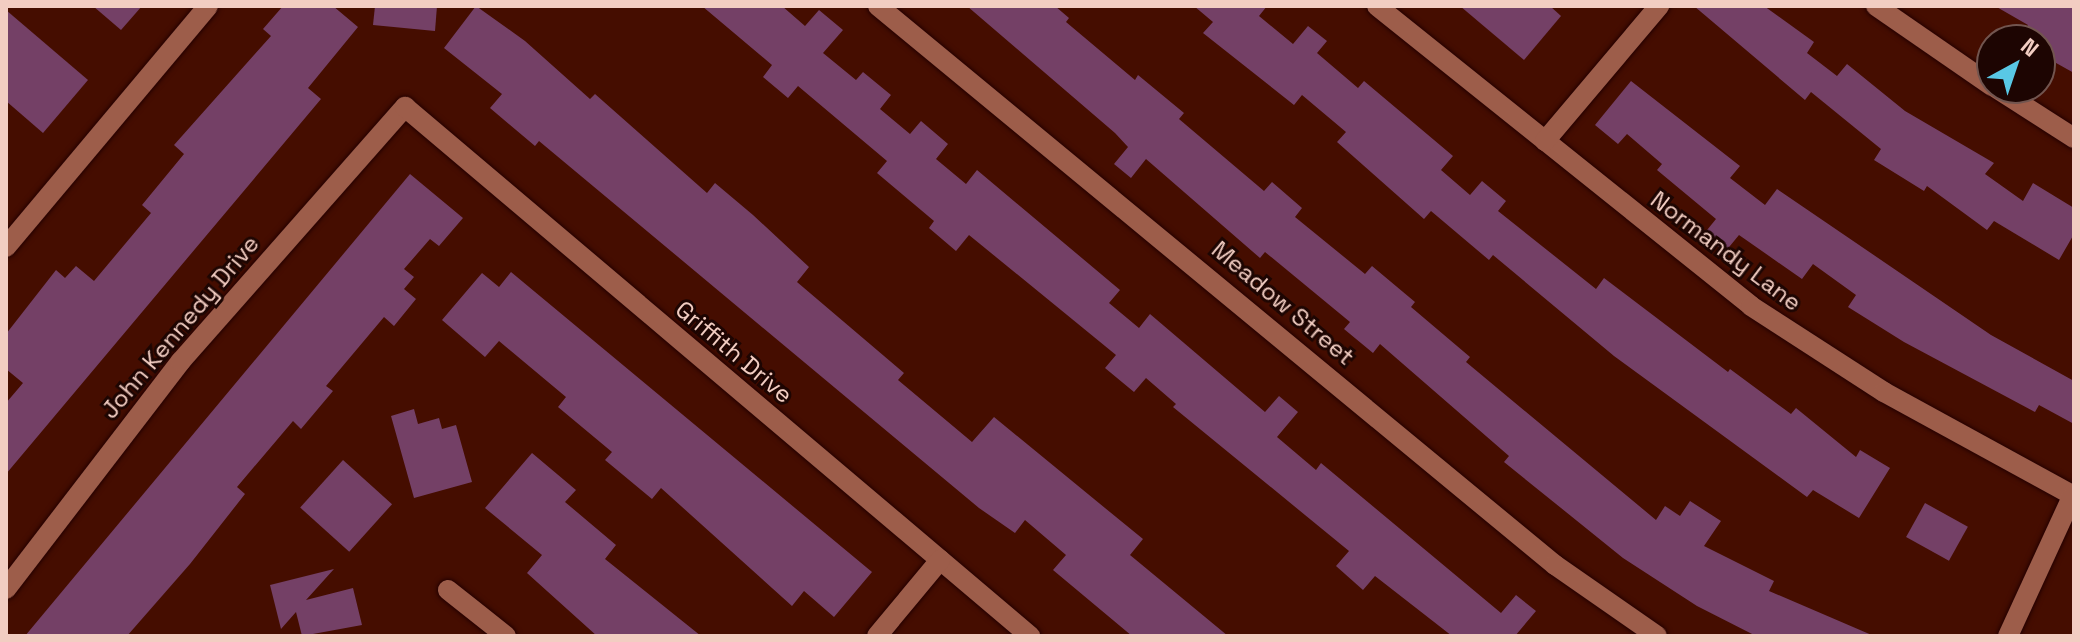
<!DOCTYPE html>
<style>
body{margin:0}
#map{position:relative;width:2080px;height:642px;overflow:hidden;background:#450d00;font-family:"Space Grotesk",sans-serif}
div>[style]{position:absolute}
.building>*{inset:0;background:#744066;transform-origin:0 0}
.roads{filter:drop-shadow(0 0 2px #240000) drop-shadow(0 0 2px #240000)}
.minor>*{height:20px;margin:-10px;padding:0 10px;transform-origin:10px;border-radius:10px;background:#9d5d4a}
.tertiary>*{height:20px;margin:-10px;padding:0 10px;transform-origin:10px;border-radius:10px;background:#9d5d4a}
span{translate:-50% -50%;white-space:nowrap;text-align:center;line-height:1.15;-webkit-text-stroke:6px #1d0502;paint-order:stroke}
.street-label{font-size:24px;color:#f2cdc2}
.frame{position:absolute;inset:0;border:8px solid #f2cdc2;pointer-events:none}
.north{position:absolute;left:1976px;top:24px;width:80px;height:80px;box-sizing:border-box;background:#1d0502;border:2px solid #72554f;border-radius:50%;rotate:40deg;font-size:22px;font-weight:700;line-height:32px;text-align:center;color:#f2cdc2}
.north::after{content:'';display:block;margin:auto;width:28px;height:36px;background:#59c8e5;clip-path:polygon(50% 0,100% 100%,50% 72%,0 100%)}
</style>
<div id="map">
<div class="building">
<div style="clip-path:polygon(93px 6px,142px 6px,121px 30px)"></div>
<div style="clip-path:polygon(283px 6px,333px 6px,358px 27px,308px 88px,321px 99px,6px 474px,6px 403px,23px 383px,6px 369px,6px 334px,56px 270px,65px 278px,76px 266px,94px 281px,151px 213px,142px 205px,184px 154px,174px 145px,271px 36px,263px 29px)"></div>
<div style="clip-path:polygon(375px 6px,437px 6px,435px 31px,373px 25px)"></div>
<div style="clip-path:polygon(476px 6px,525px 41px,590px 99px,595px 94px,707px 193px,715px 183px,753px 215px,809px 267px,797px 282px,904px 373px,898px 380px,972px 442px,994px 417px,1105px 508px,1143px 539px,1130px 555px,1228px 636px,1132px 636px,1053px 570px,1066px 555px,1025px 520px,1015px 533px,979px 508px,539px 141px,535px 146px,490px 108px,502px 94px,444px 48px)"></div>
<div style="clip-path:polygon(702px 6px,782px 6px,805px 26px,819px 10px,843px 30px,823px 53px,856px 80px,863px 72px,891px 95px,880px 109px,910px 134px,921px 121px,948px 144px,936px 159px,966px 184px,977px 170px,1120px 290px,1109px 303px,1139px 328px,1150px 314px,1265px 412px,1279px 396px,1298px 412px,1277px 437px,1316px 470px,1321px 463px,1501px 613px,1516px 595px,1536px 611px,1515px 636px,1452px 636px,1375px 576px,1363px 590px,1336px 566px,1349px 551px,1173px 407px,1176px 404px,1146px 378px,1134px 392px,1105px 368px,1116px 355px,969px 235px,956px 251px,929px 228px,934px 221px,877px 173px,887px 161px,798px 86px,788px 98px,763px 77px,772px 65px)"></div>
<div style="clip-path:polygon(967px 6px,1055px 6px,1069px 18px,1066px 22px,1135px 80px,1138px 75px,1184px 113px,1179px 119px,1264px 191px,1272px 182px,1302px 208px,1295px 217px,1365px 274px,1372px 266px,1415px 302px,1411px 307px,1470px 357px,1466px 362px,1656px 520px,1665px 506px,1680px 516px,1690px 501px,1721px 521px,1704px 546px,1774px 581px,1769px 591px,1874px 636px,1756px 636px,1697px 606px,1623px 558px,1504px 462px,1509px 456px,1380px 344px,1373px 353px,1344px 329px,1350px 322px,1265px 252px,1260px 258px,1146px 159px,1131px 178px,1114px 164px,1128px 147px,1115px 133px)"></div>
<div style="clip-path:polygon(1194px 6px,1267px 6px,1259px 16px,1293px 44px,1308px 26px,1327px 41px,1317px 53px,1358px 88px,1364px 81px,1453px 156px,1441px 170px,1470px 195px,1482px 181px,1506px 201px,1498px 211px,1596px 289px,1604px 278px,1728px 372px,1730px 369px,1791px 414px,1796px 408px,1856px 457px,1860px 450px,1890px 468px,1859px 518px,1813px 490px,1807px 497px,1614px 356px,1493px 255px,1489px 260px,1431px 211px,1424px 219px,1337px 142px,1346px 132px,1302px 95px,1294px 105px,1203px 33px,1213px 22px)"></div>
<div style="clip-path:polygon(1460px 6px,1550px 6px,1561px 16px,1524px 60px)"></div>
<div style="clip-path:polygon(1694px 6px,1764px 6px,1814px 42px,1807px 53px,1837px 76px,1847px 64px,1905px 111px,1994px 163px,1985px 174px,2023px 201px,2033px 183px,2074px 208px,2074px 234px,2059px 260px,1994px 221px,1987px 230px,1927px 186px,1924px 191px,1874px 160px,1881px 149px,1811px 92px,1805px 100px)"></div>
<div style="clip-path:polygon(1995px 6px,2074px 6px,2074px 73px,2040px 54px,2040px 40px,2019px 40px,2028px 25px)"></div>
<div style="clip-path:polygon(6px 10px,88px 80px,43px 133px,6px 101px)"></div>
<div style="clip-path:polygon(1631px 81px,1740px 166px,1730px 178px,1765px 205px,1777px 189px,1991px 335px,2074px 381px,2074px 424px,2039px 405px,2035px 412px,1904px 342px,1848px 307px,1856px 295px,1813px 264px,1802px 279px,1739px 235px,1725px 252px,1703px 235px,1716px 219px,1657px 170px,1662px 164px,1627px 134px,1618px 144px,1595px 125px)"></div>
<div style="clip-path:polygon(410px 174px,463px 218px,439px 246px,430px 239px,404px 269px,414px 277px,404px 289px,416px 299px,394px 326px,384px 317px,326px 386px,333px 391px,301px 429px,293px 421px,237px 487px,245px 494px,190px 564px,127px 636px,25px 636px)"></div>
<div style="clip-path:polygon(511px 272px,872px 572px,834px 617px,804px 591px,792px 606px,661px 488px,652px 499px,605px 460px,612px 452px,558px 407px,566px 397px,499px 341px,485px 357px,442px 320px,482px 273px,499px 287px)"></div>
<div style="clip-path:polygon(414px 409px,418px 424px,439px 418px,442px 429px,456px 425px,472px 482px,414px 498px,391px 416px)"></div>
<div style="clip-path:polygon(532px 453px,576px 490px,565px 502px,616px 545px,605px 559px,701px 636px,597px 636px,527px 573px,542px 555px,485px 508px)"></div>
<div style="left:343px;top:460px;width:66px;height:64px;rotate:42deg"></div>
<div style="left:1925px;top:503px;width:49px;height:39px;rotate:29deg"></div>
<div style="clip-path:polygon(334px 569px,306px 600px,353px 588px,362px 625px,302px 636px,296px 612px,281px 629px,270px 585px)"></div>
</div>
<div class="roads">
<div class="minor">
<div style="left:878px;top:6px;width:878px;rotate:39.55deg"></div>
<div style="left:1555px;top:565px;width:124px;rotate:34.8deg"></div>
<div style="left:1377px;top:6px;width:479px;rotate:38.7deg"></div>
<div style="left:1751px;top:306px;width:158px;rotate:32.9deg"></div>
<div style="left:1884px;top:392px;width:217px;rotate:28.7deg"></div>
<div style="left:1876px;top:6px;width:141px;rotate:34.6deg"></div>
<div style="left:1996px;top:88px;width:93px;rotate:32.7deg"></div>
<div style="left:1545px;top:141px;width:177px;rotate:-49.8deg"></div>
<div style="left:6px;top:589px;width:287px;rotate:-52.5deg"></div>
<div style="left:181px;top:361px;width:339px;rotate:-48.6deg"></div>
<div style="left:405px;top:107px;width:819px;rotate:40.24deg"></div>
<div style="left:448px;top:590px;width:74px;rotate:38.4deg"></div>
<div style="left:877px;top:636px;width:99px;rotate:-50.3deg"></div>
<div style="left:2008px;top:636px;width:155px;rotate:-65.3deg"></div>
</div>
<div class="tertiary">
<div style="left:6px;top:247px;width:314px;rotate:-50deg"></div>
</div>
</div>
<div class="street-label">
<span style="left:1726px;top:251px;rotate:37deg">Normandy Lane</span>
<span style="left:1283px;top:303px;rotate:40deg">Meadow Street</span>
<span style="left:180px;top:327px;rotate:-50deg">John Kennedy Drive</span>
<span style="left:734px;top:352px;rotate:40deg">Griffith Drive</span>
</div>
<div class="frame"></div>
<div class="north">N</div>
</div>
